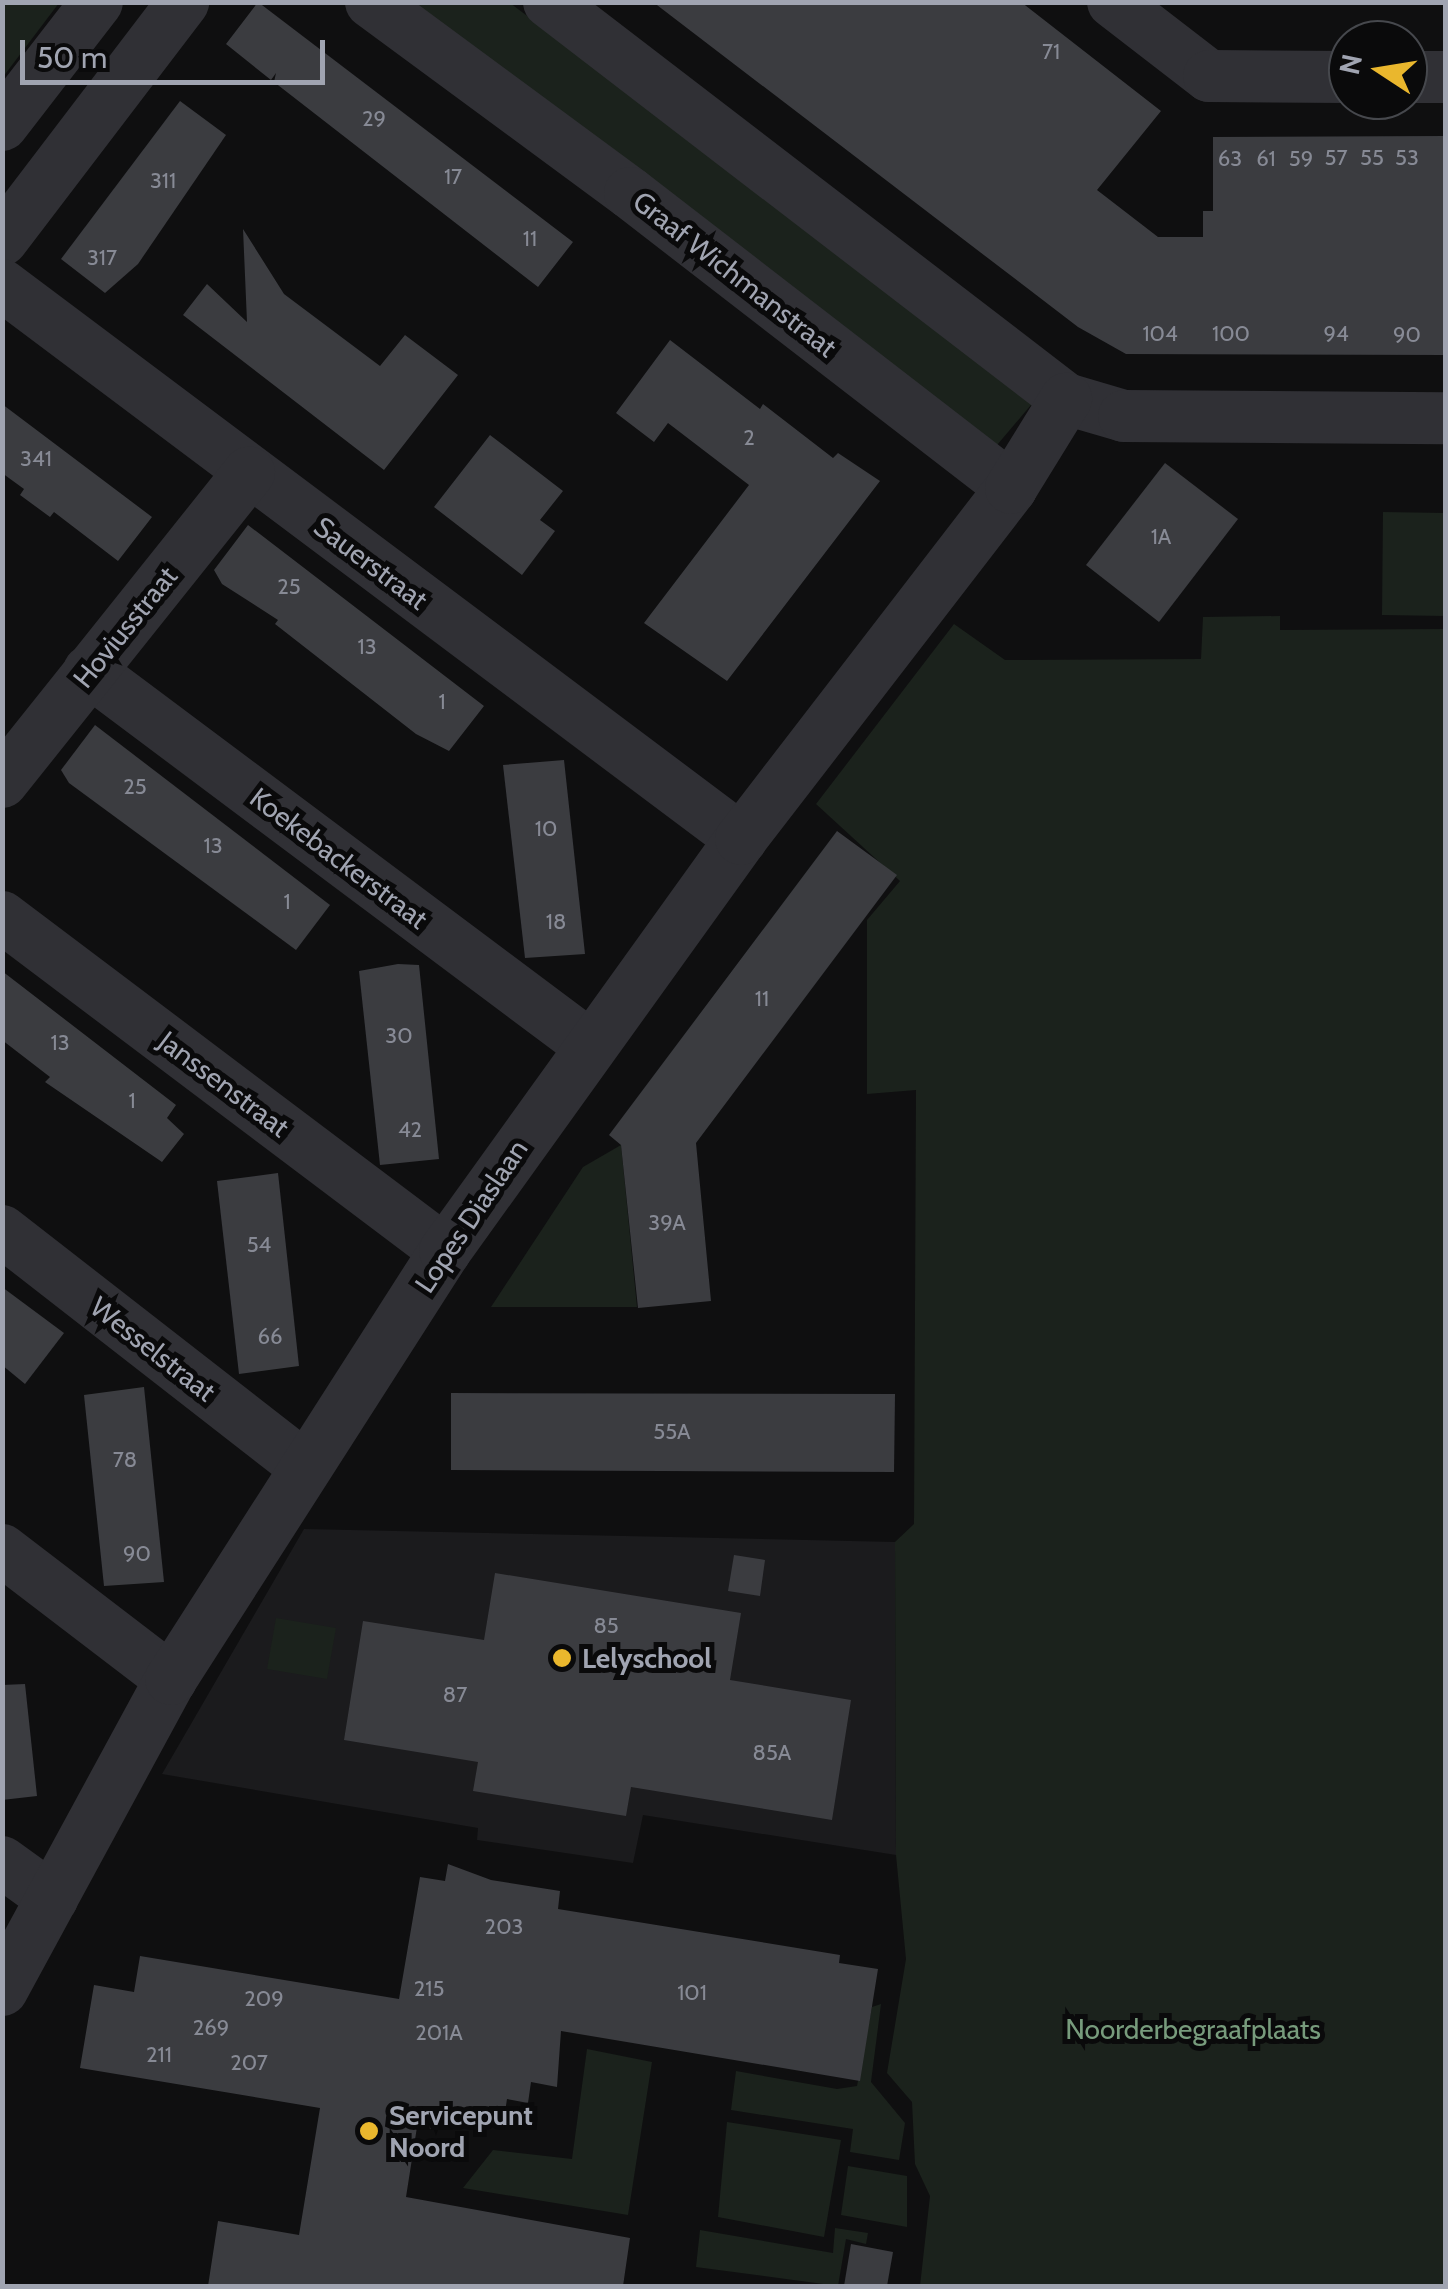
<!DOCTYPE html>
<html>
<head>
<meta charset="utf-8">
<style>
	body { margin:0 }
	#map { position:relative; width:1448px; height:2289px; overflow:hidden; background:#0f0f10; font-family:Cabin,sans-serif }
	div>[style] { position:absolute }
	.built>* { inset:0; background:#1b1b1d }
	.green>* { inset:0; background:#1b221c }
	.building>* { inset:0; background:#3b3c40 }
	.minor>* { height:52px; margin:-26px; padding:0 26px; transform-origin:26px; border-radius:26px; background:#303035 }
	.dots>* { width:28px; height:28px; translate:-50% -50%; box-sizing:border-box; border:5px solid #0a0a0b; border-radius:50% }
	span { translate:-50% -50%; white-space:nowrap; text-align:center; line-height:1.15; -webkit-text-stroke:10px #0a0a0b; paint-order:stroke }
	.number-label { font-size:22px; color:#878a95 }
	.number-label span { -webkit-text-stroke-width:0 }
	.street-label { font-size:28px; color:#a0a4b1 }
	.poi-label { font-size:28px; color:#a0a4b1; font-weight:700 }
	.left { translate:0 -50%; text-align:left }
	.park-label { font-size:28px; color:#779b7c }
	.frame { position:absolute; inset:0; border:5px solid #a0a4b1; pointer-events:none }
	.north { position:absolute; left:1328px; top:20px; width:100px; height:100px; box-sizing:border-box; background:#0a0a0b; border:2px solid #46484d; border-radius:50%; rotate:282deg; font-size:28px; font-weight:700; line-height:40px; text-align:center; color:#a0a4b1 }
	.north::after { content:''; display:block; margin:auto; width:35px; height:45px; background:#eab72d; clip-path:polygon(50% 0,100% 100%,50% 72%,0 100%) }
	.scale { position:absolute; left:20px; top:40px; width:305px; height:45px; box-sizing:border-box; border:5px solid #a0a4b1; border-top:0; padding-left:12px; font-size:30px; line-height:35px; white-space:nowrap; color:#a0a4b1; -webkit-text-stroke:8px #0a0a0b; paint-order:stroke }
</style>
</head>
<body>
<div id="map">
	<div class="built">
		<div style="clip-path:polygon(304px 1529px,895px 1542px,896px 1855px,643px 1815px,633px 1863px,477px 1840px,478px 1828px,162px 1774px)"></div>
	</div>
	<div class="green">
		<div style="clip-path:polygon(3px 2px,59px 3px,3px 77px,2px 3px)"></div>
		<div style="clip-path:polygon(400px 3px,510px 3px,1036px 399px,992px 451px)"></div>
		<div style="clip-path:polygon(1383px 512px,1445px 513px,1445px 616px,1382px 615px)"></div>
		<div style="clip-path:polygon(1280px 616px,1280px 630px,1445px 629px,1445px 2286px,920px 2286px,930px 2196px,915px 2164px,912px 2102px,887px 2073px,906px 1959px,896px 1855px,895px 1542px,914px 1524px,916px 1090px,867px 1094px,867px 920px,900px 881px,816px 804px,954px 624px,1005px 660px,1201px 659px,1203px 617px)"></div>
		<div style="clip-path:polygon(621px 1145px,637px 1307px,491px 1307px,583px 1167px)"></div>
		<div style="clip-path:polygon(276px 1618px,336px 1628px,327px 1679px,267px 1669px)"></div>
		<div style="clip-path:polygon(881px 2004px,871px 2082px,905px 2123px,899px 2160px,850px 2152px,853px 2129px,731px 2110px,736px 2071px,837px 2089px,857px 2086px,872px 2007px)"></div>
		<div style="clip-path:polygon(587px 2049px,652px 2062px,628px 2215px,463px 2188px,493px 2150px,572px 2159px)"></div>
		<div style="clip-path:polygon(727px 2122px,841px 2140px,824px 2237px,718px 2217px)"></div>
		<div style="clip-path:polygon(848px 2166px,907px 2176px,907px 2227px,841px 2215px)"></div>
		<div style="clip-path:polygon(835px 2228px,868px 2233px,866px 2244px,846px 2239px,838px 2286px,696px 2267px,700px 2230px,833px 2253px)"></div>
	</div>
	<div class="building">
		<div style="clip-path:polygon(258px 2px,573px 242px,538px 287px,274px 82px,276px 73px,271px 80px,226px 44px)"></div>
		<div style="clip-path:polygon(653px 2px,1021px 2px,1161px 111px,1097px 190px,1158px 237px,1203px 237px,1203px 211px,1213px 211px,1213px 137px,1446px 136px,1446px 355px,1126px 354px,1078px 327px)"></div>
		<div style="clip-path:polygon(180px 101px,226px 135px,138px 264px,105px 293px,61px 259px)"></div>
		<div style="clip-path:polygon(243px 229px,284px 294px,380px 366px,405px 335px,458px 375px,384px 470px,183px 315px,207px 284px,247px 322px)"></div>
		<div style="clip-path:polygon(670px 340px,760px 409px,763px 404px,833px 458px,838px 453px,880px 481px,727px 681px,644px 623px,749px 485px,668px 423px,654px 442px,616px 413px)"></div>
		<div style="clip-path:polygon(2px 404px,152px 517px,118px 561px,54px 512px,50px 517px,20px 495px,24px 489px,2px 473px)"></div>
		<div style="clip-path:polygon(490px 435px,563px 491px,540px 520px,555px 531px,522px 575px,434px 507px)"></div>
		<div style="clip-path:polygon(1165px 463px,1238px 519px,1159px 622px,1086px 565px)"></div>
		<div style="clip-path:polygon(248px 525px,484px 706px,449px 751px,416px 734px,275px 624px,278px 620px,222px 584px,214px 570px)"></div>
		<div style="clip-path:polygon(95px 725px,330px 905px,296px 950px,69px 783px,61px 770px)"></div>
		<div style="clip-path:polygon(564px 760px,585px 954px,525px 958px,503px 765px)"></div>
		<div style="clip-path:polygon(837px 831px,897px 875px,696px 1143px,711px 1301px,638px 1308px,621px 1145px,609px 1135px)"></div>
		<div style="clip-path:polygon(398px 964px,419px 965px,439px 1159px,380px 1165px,359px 971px)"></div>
		<div style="clip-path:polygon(2px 971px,176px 1105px,167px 1118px,184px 1134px,162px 1162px,45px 1082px,50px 1077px,2px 1040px)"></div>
		<div style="clip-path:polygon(278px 1173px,299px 1366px,239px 1374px,217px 1181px)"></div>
		<div style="clip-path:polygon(2px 1287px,64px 1333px,25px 1384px,2px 1365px)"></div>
		<div style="clip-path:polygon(144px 1387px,164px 1582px,104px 1586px,84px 1395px)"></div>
		<div style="clip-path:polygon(451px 1393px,895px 1394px,894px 1472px,451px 1470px)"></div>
		<div style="clip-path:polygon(734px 1555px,765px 1560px,760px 1596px,728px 1591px)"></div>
		<div style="clip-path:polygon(495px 1573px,741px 1613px,730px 1680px,851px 1700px,832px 1820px,631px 1787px,626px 1816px,473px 1791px,478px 1762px,344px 1740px,363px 1621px,484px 1640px)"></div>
		<div style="clip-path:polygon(25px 1684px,37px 1796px,2px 1800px,2px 1685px)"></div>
		<div style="clip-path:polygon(448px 1864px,491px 1880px,560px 1891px,558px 1909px,840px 1955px,839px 1963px,878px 1969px,860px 2081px,561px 2031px,557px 2087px,531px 2082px,528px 2103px,507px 2099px,503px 2125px,442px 2112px,439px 2130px,417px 2127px,406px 2197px,630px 2238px,623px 2286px,208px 2286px,218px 2221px,299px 2235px,320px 2108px,80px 2068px,94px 1985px,134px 1992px,140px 1956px,399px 1999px,420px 1877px,445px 1881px)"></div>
		<div style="clip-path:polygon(851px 2244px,893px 2252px,887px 2286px,844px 2286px)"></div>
	</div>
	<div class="minor">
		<div style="left:371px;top:2px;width:322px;rotate:36.4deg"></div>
		<div style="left:630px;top:193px;width:482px;rotate:37.7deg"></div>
		<div style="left:549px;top:2px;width:652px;rotate:37.52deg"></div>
		<div style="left:1066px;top:399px;width:60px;rotate:16.3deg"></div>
		<div style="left:1124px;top:416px;width:322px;rotate:0.4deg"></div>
		<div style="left:1113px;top:2px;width:121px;rotate:37.6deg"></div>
		<div style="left:1209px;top:76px;width:139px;rotate:0.4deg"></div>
		<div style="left:1408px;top:77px;width:38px"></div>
		<div style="left:2px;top:125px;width:155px;rotate:-52.3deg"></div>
		<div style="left:2px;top:240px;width:299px;rotate:-52.7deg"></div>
		<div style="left:2px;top:285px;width:924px;rotate:36.86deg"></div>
		<div style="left:89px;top:671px;width:624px;rotate:36.8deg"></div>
		<div style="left:2px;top:782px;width:396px;rotate:-51.4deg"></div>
		<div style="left:2px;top:917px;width:555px;rotate:37.01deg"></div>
		<div style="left:2px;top:1231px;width:383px;rotate:37.9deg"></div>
		<div style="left:2px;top:1550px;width:213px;rotate:37.4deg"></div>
		<div style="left:2px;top:1862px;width:62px;rotate:35.8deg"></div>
		<div style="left:2px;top:1990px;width:354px;rotate:-61.5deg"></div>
		<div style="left:171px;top:1679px;width:508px;rotate:-57.37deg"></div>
		<div style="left:445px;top:1251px;width:507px;rotate:-54.3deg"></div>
		<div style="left:741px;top:839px;width:443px;rotate:-52.4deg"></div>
		<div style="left:1011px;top:488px;width:105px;rotate:-58.3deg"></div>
	</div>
	<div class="dots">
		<div style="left:562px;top:1658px;background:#eab72d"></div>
		<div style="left:369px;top:2131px;background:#eab72d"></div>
	</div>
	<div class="number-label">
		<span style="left:1051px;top:52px">71</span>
		<span style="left:374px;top:119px">29</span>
		<span style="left:1336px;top:158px">57</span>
		<span style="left:1372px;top:158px">55</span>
		<span style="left:1407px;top:158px">53</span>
		<span style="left:1230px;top:159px">63</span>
		<span style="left:1266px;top:159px">61</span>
		<span style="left:1301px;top:159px">59</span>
		<span style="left:453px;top:177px">17</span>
		<span style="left:163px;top:181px">311</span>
		<span style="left:530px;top:239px">11</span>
		<span style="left:102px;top:258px">317</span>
		<span style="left:1160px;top:334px">104</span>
		<span style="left:1231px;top:334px">100</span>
		<span style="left:1336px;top:334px">94</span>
		<span style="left:1407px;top:335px">90</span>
		<span style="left:749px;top:438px">2</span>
		<span style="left:36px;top:459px">341</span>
		<span style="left:1161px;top:537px">1A</span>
		<span style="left:289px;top:587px">25</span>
		<span style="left:367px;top:647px">13</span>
		<span style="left:442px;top:702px">1</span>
		<span style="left:135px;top:787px">25</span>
		<span style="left:546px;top:829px">10</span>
		<span style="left:213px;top:846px">13</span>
		<span style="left:287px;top:902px">1</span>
		<span style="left:556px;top:922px">18</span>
		<span style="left:762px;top:999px">11</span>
		<span style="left:399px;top:1036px">30</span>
		<span style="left:60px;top:1043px">13</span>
		<span style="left:132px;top:1101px">1</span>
		<span style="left:410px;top:1130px">42</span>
		<span style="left:667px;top:1223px">39A</span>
		<span style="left:259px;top:1245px">54</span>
		<span style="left:270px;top:1337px">66</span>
		<span style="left:672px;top:1432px">55A</span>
		<span style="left:125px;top:1460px">78</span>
		<span style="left:137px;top:1554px">90</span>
		<span style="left:606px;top:1626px">85</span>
		<span style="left:455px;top:1695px">87</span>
		<span style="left:772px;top:1753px">85A</span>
		<span style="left:504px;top:1927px">203</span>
		<span style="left:429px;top:1989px">215</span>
		<span style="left:692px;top:1993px">101</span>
		<span style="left:264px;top:1999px">209</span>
		<span style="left:211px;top:2028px">269</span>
		<span style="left:439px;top:2033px">201A</span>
		<span style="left:159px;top:2055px">211</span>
		<span style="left:249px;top:2063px">207</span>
	</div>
	<div class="street-label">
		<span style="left:735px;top:274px;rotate:38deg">Graaf Wichmanstraat</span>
		<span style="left:371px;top:563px;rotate:37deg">Sauerstraat</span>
		<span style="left:125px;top:627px;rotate:-51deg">Hoviusstraat</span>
		<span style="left:339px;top:858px;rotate:37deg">Koekebackerstraat</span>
		<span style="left:224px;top:1084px;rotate:37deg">Janssenstraat</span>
		<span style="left:471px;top:1216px;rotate:-56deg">Lopes Diaslaan</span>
		<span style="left:153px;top:1349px;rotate:38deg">Wesselstraat</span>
	</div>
	<div class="poi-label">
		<span class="left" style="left:582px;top:1658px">Lelyschool</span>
		<span class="left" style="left:389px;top:2131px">Servicepunt<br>Noord</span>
	</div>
	<div class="park-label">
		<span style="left:1193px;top:2029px">Noorderbegraafplaats</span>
	</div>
	<div class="frame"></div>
	<div class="north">N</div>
	<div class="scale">50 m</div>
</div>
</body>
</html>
